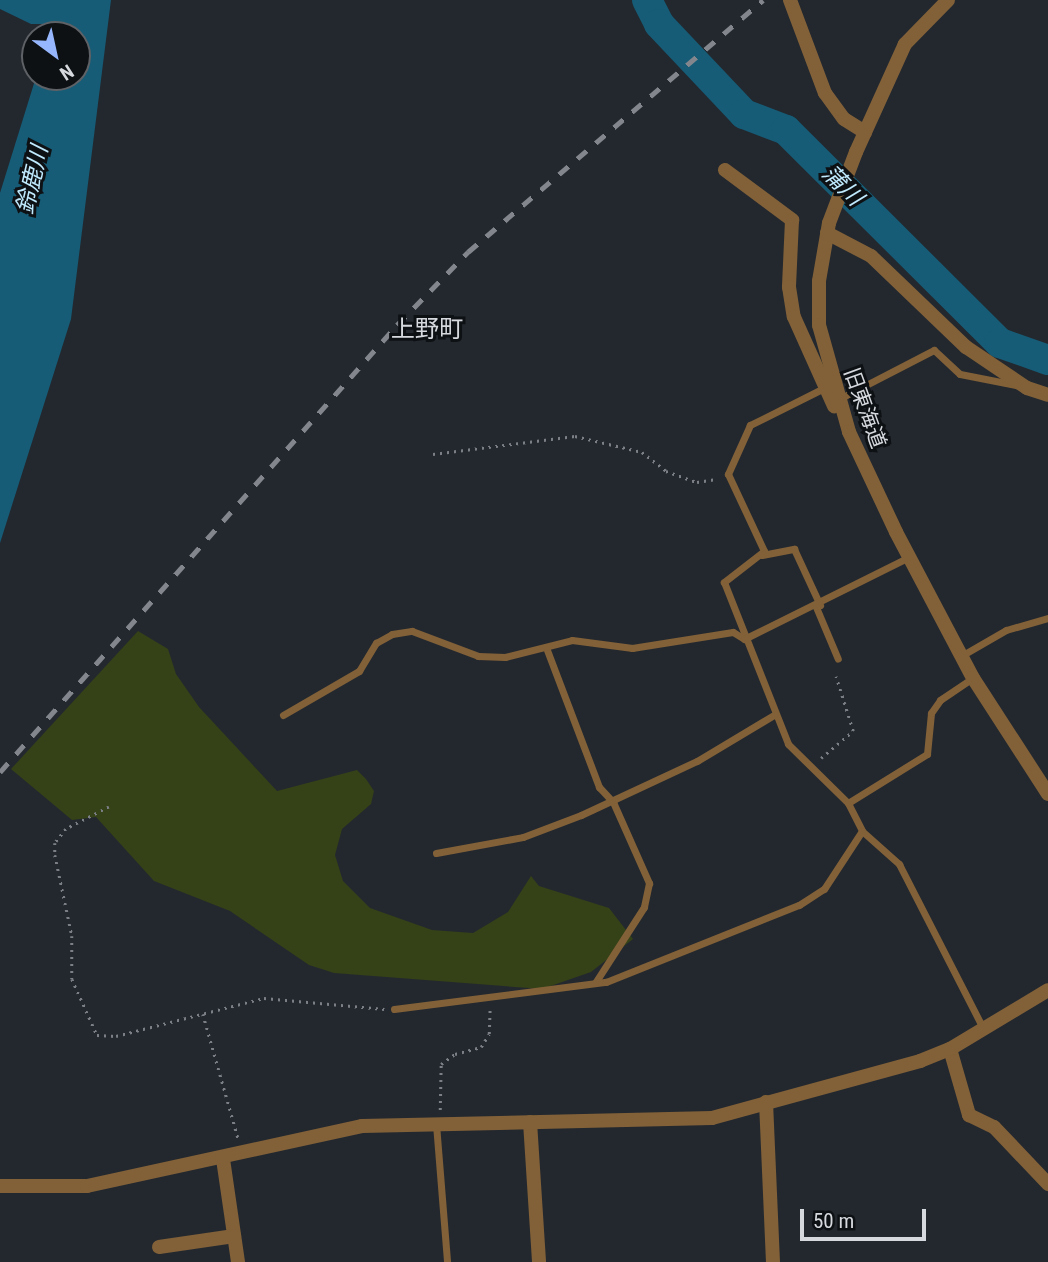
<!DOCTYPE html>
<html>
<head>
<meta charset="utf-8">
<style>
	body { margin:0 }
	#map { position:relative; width:1048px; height:1262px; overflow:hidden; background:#23282f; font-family:"Roboto Condensed","Noto Sans JP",sans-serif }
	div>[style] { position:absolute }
	.green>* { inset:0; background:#354117 }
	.water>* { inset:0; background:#165c76 }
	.river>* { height:30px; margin:-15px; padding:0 15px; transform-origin:15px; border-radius:15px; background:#165c76 }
	.path>* { height:2.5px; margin-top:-1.25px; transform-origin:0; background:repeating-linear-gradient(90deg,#7c8086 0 2px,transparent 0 7px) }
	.lane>* { height:7px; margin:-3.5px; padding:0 3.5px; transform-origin:3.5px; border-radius:3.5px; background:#826138 }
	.street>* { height:14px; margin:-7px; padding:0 7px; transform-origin:7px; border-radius:7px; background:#826138 }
	.rail>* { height:5px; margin-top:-2.5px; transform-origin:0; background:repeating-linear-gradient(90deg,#83878d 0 12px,transparent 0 24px) }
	span { translate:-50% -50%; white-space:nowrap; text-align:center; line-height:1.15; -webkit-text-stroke:6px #0e1114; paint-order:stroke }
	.street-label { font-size:21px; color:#d6d9de }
	.water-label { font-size:23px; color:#c0eafe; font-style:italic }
	.quarter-label { font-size:24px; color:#d6d9de }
	.north { position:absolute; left:21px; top:21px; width:70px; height:70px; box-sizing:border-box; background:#0e1114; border:2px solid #5e6165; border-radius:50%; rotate:147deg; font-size:19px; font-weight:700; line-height:28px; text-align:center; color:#d6d9de }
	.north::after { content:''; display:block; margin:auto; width:24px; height:32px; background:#96b6fd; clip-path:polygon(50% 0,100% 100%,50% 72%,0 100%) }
	.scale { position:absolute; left:800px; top:1209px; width:126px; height:32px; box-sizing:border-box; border:4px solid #d6d9de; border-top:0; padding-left:9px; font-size:21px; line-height:24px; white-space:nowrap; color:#d6d9de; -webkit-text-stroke:5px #0e1114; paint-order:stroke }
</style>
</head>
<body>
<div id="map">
	<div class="green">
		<div style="clip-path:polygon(138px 631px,168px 649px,176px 674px,199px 707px,277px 791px,357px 770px,366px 779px,374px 791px,371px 804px,342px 829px,335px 855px,343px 881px,370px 908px,432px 930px,473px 933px,508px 912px,531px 876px,539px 886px,609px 908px,633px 939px,591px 972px,542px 989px,334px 973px,309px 965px,230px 911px,154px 881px,96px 817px,72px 820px,11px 769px)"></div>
	</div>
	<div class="water">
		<div style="clip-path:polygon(0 0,111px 0,71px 319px,0 543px,0 193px,36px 77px,77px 77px,77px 35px,49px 35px,44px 24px,31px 24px,0 9px)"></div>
	</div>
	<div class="river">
		<div style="left:647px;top:0;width:27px;rotate:63deg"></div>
		<div style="left:659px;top:24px;width:124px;rotate:46.6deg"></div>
		<div style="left:744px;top:114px;width:45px;rotate:20.9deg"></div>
		<div style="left:786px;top:130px;width:302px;rotate:44.9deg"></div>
		<div style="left:1000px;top:343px;width:51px;rotate:19.5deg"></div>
	</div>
	<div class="path">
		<div style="left:433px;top:454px;width:143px;rotate:-7.2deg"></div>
		<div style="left:575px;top:436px;width:69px;rotate:13.4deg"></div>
		<div style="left:642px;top:452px;width:31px;rotate:38deg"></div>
		<div style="left:666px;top:471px;width:33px;rotate:20deg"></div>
		<div style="left:697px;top:482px;width:18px;rotate:-9deg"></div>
		<div style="left:821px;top:758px;width:42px;rotate:-40.2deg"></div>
		<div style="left:853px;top:731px;width:57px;rotate:-107.5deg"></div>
		<div style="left:109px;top:807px;width:48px;rotate:152.9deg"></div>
		<div style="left:66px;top:829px;width:18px;rotate:128deg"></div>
		<div style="left:55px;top:843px;width:12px;rotate:90deg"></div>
		<div style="left:55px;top:855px;width:83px;rotate:78.1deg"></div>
		<div style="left:72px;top:936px;width:43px;rotate:90deg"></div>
		<div style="left:72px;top:979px;width:61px;rotate:65.9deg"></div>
		<div style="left:97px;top:1035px;width:19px;rotate:3deg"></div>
		<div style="left:116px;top:1036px;width:153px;rotate:-14.4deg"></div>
		<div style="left:264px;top:998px;width:121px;rotate:5.2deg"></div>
		<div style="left:203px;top:1014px;width:129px;rotate:74.2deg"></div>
		<div style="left:440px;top:1110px;width:46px;rotate:-88.8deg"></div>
		<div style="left:441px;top:1064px;width:17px;rotate:-36deg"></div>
		<div style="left:455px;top:1054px;width:27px;rotate:-15deg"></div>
		<div style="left:481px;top:1047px;width:15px;rotate:-58deg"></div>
		<div style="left:489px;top:1034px;width:24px;rotate:-88deg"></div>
	</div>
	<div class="lane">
		<div style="left:824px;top:388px;width:83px;rotate:153.4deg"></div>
		<div style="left:750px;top:425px;width:54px;rotate:114.2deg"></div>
		<div style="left:728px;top:474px;width:85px;rotate:64.9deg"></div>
		<div style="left:764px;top:551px;width:51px;rotate:142.2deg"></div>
		<div style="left:724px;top:582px;width:174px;rotate:68.4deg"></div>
		<div style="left:788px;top:744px;width:84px;rotate:44.5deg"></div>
		<div style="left:848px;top:803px;width:31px;rotate:63deg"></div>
		<div style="left:862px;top:831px;width:50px;rotate:41.7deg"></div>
		<div style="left:899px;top:864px;width:184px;rotate:62.9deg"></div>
		<div style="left:839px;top:399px;width:107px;rotate:-27.3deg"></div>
		<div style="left:934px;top:350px;width:35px;rotate:43deg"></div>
		<div style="left:960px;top:374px;width:57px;rotate:11.1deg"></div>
		<div style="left:762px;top:555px;width:33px;rotate:-11deg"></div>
		<div style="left:794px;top:549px;width:62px;rotate:65.1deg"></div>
		<div style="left:816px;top:607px;width:56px;rotate:67.1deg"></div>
		<div style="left:547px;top:650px;width:147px;rotate:69.2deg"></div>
		<div style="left:599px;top:787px;width:21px;rotate:47deg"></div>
		<div style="left:613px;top:802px;width:89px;rotate:66deg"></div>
		<div style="left:649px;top:883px;width:25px;rotate:102deg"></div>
		<div style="left:644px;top:907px;width:90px;rotate:122.8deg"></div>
		<div style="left:961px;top:656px;width:52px;rotate:-30deg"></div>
		<div style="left:1006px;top:630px;width:44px;rotate:-15.9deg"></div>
		<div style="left:283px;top:715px;width:88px;rotate:-30.1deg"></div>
		<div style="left:359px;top:671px;width:33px;rotate:-59deg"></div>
		<div style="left:376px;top:643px;width:18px;rotate:-29deg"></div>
		<div style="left:392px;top:634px;width:20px;rotate:-9deg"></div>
		<div style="left:412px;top:631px;width:71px;rotate:20.7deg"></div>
		<div style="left:478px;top:656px;width:27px;rotate:2deg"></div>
		<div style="left:505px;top:657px;width:69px;rotate:-14.2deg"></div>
		<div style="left:572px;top:640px;width:61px;rotate:7.6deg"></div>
		<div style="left:632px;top:648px;width:102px;rotate:-9deg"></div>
		<div style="left:733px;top:632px;width:13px;rotate:32deg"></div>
		<div style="left:744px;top:639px;width:184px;rotate:-26.4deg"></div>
		<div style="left:848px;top:803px;width:93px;rotate:-31.8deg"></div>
		<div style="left:927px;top:754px;width:41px;rotate:-84.4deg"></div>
		<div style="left:931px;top:713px;width:16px;rotate:-55deg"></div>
		<div style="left:940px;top:700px;width:40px;rotate:-34deg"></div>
		<div style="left:436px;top:853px;width:88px;rotate:-10.4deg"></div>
		<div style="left:523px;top:837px;width:62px;rotate:-20.8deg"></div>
		<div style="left:581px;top:815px;width:128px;rotate:-25deg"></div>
		<div style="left:697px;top:761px;width:90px;rotate:-30.9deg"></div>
		<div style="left:394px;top:1009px;width:214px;rotate:-7.3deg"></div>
		<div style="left:606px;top:982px;width:208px;rotate:-21.8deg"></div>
		<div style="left:799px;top:905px;width:30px;rotate:-33deg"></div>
		<div style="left:824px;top:889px;width:69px;rotate:-56.8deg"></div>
		<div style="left:436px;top:1124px;width:138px;rotate:85.4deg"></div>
	</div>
	<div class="street">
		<div style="left:790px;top:0;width:99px;rotate:69.4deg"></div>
		<div style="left:825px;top:93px;width:32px;rotate:54deg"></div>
		<div style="left:844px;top:119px;width:25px;rotate:32deg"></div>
		<div style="left:948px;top:0;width:62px;rotate:134.3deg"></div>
		<div style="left:905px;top:44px;width:119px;rotate:114.4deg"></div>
		<div style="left:856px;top:152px;width:76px;rotate:110.8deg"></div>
		<div style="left:829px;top:223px;width:59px;rotate:99.8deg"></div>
		<div style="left:819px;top:281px;width:44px;rotate:90deg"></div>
		<div style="left:819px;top:325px;width:111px;rotate:74.3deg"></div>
		<div style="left:849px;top:432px;width:110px;rotate:64.8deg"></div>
		<div style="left:896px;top:532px;width:165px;rotate:62.2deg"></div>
		<div style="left:973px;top:678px;width:138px;rotate:57.1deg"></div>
		<div style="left:725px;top:170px;width:84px;rotate:36.7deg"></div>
		<div style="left:792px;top:220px;width:67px;rotate:92.6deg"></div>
		<div style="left:789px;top:287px;width:30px;rotate:81deg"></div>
		<div style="left:794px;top:317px;width:98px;rotate:65.8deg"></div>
		<div style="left:827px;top:233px;width:50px;rotate:27.6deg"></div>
		<div style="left:871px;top:256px;width:132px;rotate:43.8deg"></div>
		<div style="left:966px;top:347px;width:73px;rotate:33.9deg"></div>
		<div style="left:1027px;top:388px;width:22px;rotate:18deg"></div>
		<div style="left:950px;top:1049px;width:69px;rotate:73.9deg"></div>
		<div style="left:969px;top:1115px;width:28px;rotate:26deg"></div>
		<div style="left:994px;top:1127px;width:79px;rotate:46.5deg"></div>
		<div style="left:766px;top:1102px;width:160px;rotate:87.5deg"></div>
		<div style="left:530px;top:1122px;width:140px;rotate:86.3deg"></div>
		<div style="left:223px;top:1159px;width:104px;rotate:81.7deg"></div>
		<div style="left:0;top:1186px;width:87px"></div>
		<div style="left:87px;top:1186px;width:281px;rotate:-12.3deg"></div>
		<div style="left:362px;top:1126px;width:350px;rotate:-1.3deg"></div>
		<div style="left:712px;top:1118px;width:216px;rotate:-15.3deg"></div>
		<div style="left:920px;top:1061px;width:32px;rotate:-22deg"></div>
		<div style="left:950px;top:1049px;width:114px;rotate:-31deg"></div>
		<div style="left:159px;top:1247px;width:76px;rotate:-8.3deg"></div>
	</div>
	<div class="rail">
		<div style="left:0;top:772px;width:598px;rotate:-48.39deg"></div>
		<div style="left:397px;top:325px;width:102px;rotate:-45.8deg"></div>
		<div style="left:468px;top:252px;width:388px;rotate:-40.5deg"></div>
	</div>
	<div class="street-label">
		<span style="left:865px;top:408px;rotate:70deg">旧東海道</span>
	</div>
	<div class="water-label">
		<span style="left:33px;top:180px;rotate:-77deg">鈴鹿川</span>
		<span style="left:842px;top:186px;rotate:45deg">蒲川</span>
	</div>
	<div class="quarter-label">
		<span style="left:427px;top:330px">上野町</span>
	</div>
	<div class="north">N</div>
	<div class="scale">50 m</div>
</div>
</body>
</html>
